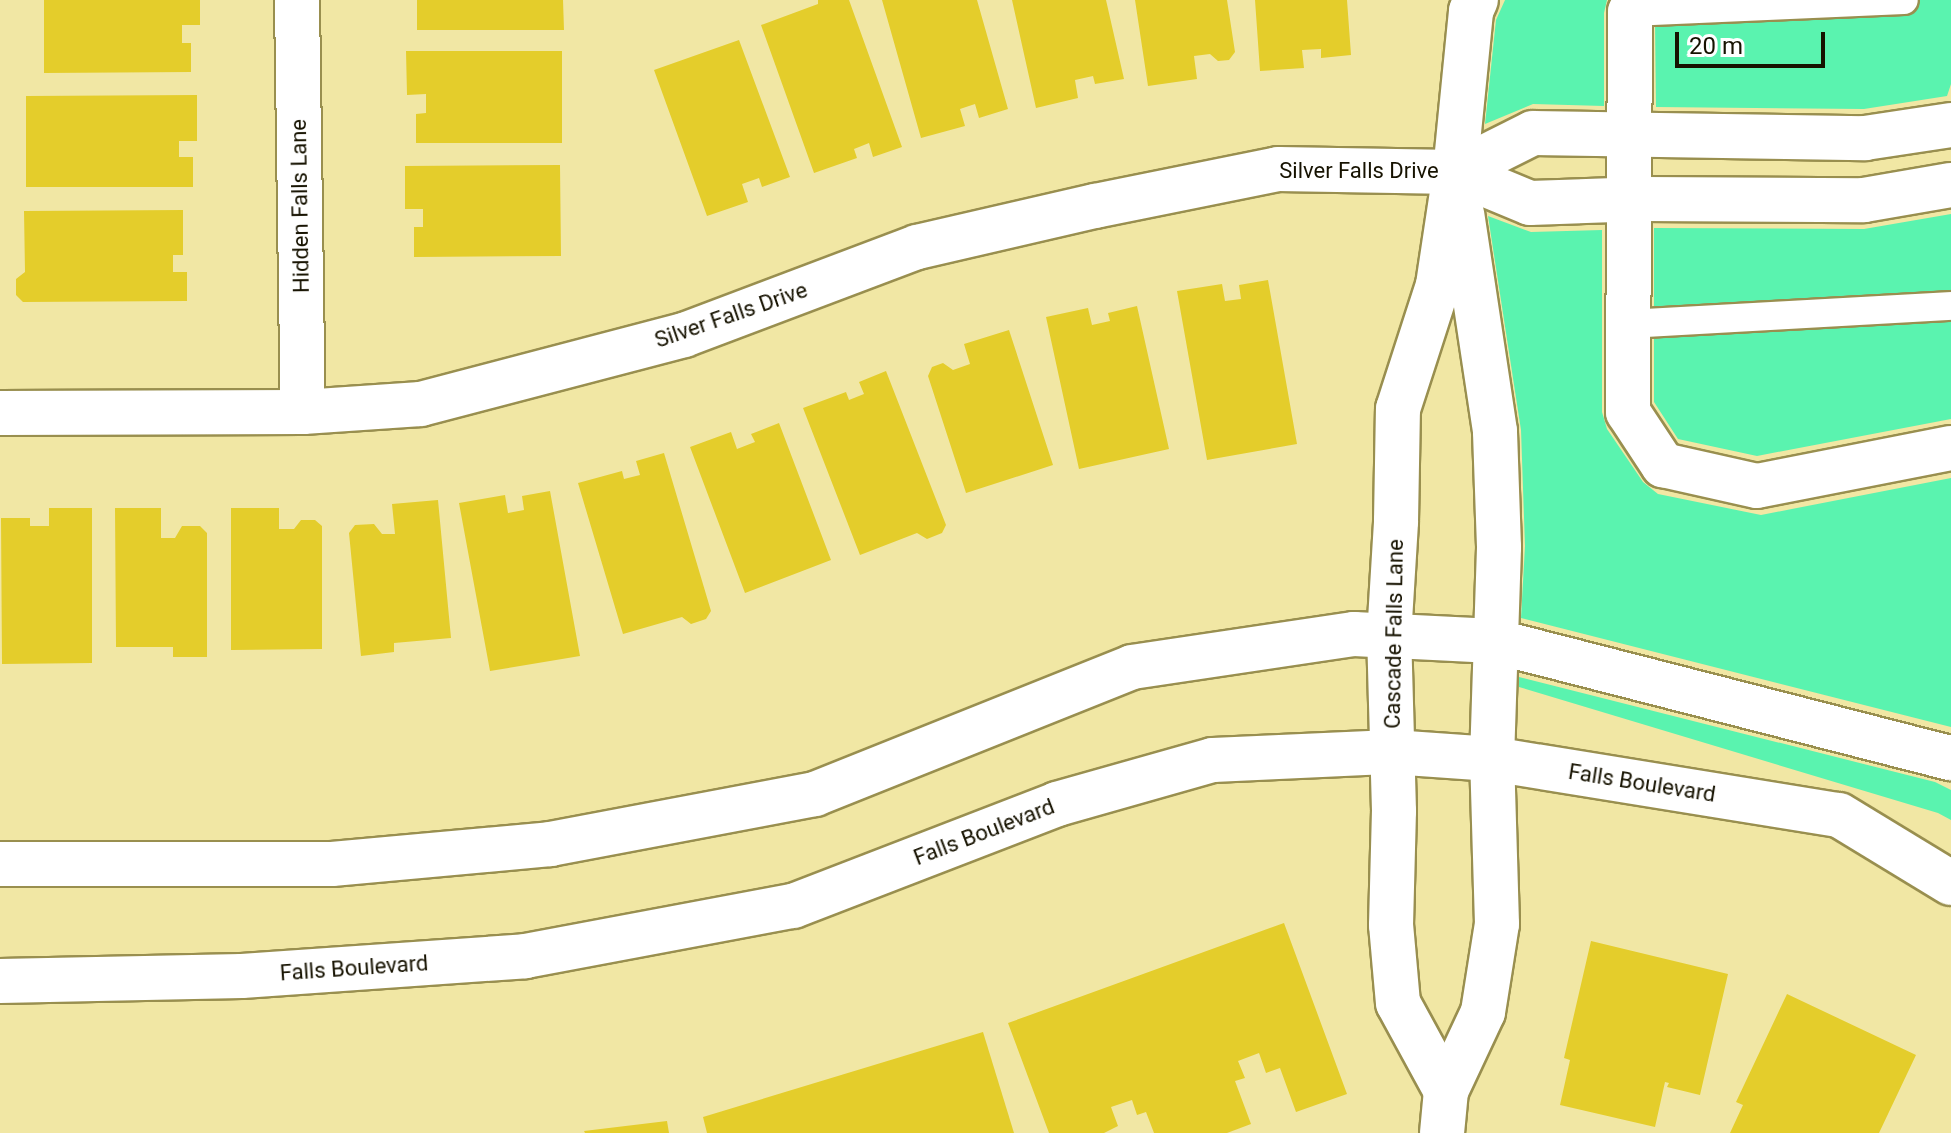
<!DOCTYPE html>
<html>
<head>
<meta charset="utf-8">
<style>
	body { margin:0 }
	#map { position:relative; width:1951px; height:1133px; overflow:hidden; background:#f1e7a4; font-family:Roboto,sans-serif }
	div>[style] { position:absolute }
	.green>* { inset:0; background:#5af3af }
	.building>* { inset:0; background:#e4cd2b }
	.roads { filter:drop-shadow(2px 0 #998f4f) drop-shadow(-2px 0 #998f4f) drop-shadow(0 2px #998f4f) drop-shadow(0 -2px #998f4f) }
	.service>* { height:28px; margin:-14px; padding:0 14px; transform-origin:14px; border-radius:14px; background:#fff }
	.minor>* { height:44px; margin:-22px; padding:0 22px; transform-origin:22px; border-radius:22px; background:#fff }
	.tertiary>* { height:44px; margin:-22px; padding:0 22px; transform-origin:22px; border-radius:22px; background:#fff }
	span { translate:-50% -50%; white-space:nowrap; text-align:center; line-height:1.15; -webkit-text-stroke:7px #fff; paint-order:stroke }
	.street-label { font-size:22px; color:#161200 }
	.scale { position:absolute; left:1675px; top:32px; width:150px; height:36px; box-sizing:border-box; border:4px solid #161200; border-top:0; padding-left:10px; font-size:24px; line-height:28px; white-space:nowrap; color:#161200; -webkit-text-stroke:6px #fff; paint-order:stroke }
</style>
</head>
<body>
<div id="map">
	<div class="green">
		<div style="clip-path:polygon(1505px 0,1607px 0,1604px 13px,1604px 106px,1533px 104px,1485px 124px,1496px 20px)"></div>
		<div style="clip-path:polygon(1666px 0,1951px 0,1951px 84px,1947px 96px,1864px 109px,1656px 107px,1655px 21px)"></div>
		<div style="clip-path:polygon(1951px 214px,1951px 419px,1757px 456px,1678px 439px,1654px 402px,1654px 228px,1864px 229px)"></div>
		<div style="clip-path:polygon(1488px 216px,1531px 232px,1602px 230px,1602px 412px,1607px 429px,1643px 482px,1658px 494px,1761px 515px,1951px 478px,1951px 727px,1521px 618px,1525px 546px,1521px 430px)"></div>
		<div style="clip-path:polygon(1519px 677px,1935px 782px,1951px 790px,1951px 820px,1938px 813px,1519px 687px)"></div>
	</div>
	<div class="building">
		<div style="clip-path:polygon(44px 0,200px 0,200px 25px,182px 25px,182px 43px,191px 43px,191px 72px,44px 73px)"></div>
		<div style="clip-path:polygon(417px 0,563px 0,564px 30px,417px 30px)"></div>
		<div style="clip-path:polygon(849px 0,902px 147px,873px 157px,869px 143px,854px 149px,857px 158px,814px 173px,761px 25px,818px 4px,818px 0)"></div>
		<div style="clip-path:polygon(882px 0,977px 0,1008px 109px,979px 118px,975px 104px,960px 109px,965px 126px,921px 138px)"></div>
		<div style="clip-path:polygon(1012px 0,1106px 0,1124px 79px,1095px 84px,1093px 76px,1075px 80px,1078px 98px,1036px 108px)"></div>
		<div style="clip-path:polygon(1135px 0,1227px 0,1235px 52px,1229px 60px,1218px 61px,1210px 54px,1194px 56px,1197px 79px,1148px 86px)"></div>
		<div style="clip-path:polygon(1255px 0,1347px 0,1351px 55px,1321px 58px,1321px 49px,1302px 50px,1304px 68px,1260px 71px)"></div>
		<div style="clip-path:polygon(739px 40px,790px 177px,762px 187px,759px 178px,742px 184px,748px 202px,707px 216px,654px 70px)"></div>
		<div style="clip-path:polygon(406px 51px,562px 51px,562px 143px,416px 143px,416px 114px,426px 113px,426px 94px,407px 95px)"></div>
		<div style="clip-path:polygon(197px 95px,197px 141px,179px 141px,179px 157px,193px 157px,193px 187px,26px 187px,26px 96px)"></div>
		<div style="clip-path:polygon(560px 165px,561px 256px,414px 257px,414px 227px,423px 227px,423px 209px,405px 209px,405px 166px)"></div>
		<div style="clip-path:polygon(183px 210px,183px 255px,173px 255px,173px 272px,187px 272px,187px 301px,23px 302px,16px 295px,16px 279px,25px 272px,24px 211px)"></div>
		<div style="clip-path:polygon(1268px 280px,1297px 444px,1207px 460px,1177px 291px,1222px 284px,1225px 301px,1241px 299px,1239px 285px)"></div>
		<div style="clip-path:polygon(1137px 306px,1169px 449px,1079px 469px,1046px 317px,1088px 308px,1092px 325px,1110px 321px,1108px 313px)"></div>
		<div style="clip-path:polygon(1009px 330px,1053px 465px,966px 493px,928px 376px,932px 367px,943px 363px,953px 370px,970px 364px,964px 344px)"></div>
		<div style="clip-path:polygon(886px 371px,946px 525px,942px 533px,927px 539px,917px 533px,860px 555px,803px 408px,846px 392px,849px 400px,864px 394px,859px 382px)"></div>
		<div style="clip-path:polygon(779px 423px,831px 560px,745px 593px,690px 447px,731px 432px,737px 449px,755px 442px,751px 434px)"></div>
		<div style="clip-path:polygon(664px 453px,711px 611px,706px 619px,691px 624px,682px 617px,623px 634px,578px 483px,622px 471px,624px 479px,640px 475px,636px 461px)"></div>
		<div style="clip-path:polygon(550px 491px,580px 656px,490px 671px,459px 503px,505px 495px,508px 513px,524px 510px,522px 496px)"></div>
		<div style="clip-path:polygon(438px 500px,451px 638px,394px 643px,394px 652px,361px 656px,349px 533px,355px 525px,374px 524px,382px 534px,395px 534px,392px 504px)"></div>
		<div style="clip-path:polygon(49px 508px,92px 508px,92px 663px,2px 664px,1px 518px,30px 518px,30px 526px,49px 526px)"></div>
		<div style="clip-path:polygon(115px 508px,161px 508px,161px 538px,175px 538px,182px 526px,200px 526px,207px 533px,207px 657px,173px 657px,173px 647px,116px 647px)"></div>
		<div style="clip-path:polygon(231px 508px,279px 508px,279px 529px,294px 529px,301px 520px,315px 520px,322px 526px,322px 649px,231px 650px)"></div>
		<div style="clip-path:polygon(1284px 923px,1347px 1094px,1296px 1112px,1280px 1068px,1266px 1073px,1259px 1053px,1238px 1061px,1245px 1078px,1235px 1081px,1251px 1124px,1227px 1133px,1154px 1133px,1146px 1112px,1137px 1115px,1132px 1100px,1111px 1107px,1118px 1126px,1104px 1133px,1049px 1133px,1008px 1023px)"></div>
		<div style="clip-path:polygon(1591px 941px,1728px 974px,1700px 1095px,1667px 1087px,1669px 1083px,1665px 1082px,1655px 1127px,1560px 1105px,1570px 1060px,1564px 1058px)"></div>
		<div style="clip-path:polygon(1787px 994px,1916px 1055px,1879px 1133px,1730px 1133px,1743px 1105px,1736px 1102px)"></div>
		<div style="clip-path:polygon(983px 1032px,1014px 1133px,707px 1133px,703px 1117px)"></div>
		<div style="clip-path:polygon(667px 1121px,669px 1133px,585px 1133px,584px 1131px)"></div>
	</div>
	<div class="roads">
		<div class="service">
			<div style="left:1630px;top:12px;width:274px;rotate:-2.5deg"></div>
			<div style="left:1628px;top:324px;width:324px;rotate:-3.2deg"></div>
		</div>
		<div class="minor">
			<div style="left:297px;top:0;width:412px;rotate:89.2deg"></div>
			<div style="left:1636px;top:0;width:13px;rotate:117deg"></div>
			<div style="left:1630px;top:12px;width:400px;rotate:90.3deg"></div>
			<div style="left:1628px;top:412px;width:64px;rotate:56.6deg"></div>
			<div style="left:1663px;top:465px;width:96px;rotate:12.6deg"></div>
			<div style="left:1757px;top:486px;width:198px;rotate:-11.1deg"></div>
			<div style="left:1455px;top:172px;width:87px;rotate:-26.6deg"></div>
			<div style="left:1533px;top:133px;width:332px;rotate:0.9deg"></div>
			<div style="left:1865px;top:138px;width:87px;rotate:-8.6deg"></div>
			<div style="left:0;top:413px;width:303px;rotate:-0.2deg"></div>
			<div style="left:303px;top:412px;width:118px;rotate:-3.9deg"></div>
			<div style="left:421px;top:404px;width:272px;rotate:-14.7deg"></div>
			<div style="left:684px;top:335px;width:249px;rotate:-20.7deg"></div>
			<div style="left:917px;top:247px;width:183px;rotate:-13deg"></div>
			<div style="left:1095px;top:206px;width:187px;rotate:-11.4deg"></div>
			<div style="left:1278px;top:169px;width:177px;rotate:1deg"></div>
			<div style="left:1455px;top:172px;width:81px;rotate:22.5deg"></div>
			<div style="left:1530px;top:203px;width:114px;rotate:-2deg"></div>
			<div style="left:1644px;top:199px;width:220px;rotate:0.3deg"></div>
			<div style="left:1864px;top:200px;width:88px;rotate:-9.8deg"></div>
			<div style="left:1446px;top:1091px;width:100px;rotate:-118.6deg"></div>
			<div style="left:1398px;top:1003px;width:78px;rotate:-95.1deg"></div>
			<div style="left:1391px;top:925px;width:114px;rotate:-88.5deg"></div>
			<div style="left:1394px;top:811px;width:174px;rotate:-91.6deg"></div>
			<div style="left:1389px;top:637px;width:116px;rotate:-86.5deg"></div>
			<div style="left:1396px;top:521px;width:112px;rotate:-89deg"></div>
			<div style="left:1398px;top:409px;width:130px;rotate:-72.1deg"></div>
			<div style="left:1438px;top:285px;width:114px;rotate:-81.4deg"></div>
			<div style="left:1455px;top:172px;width:162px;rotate:-84.3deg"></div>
			<div style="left:1471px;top:11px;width:12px;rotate:-66deg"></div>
			<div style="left:1442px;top:1133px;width:42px;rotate:-84.6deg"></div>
			<div style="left:1446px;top:1091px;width:87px;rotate:-64.9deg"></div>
			<div style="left:1483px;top:1012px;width:89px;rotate:-81deg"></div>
			<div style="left:1497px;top:924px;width:165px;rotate:-91.7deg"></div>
			<div style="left:1492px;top:759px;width:212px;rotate:-88.1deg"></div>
			<div style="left:1499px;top:547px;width:116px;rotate:-92deg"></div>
			<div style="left:1495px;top:431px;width:219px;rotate:-98.6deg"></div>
		</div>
		<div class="tertiary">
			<div style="left:0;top:864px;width:332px"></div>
			<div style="left:332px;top:864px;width:219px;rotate:-5.2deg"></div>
			<div style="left:550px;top:844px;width:270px;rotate:-10.7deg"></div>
			<div style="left:815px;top:794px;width:341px;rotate:-21.8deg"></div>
			<div style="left:1132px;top:667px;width:224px;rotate:-8.5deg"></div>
			<div style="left:1354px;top:634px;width:140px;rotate:2.9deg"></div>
			<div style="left:1494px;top:641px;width:472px;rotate:14.4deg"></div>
			<div style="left:0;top:981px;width:242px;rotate:-1.2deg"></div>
			<div style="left:242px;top:976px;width:284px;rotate:-4deg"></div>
			<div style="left:525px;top:956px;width:273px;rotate:-10.6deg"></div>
			<div style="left:793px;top:906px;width:283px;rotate:-21.1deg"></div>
			<div style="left:1057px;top:804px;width:162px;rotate:-15.8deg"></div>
			<div style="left:1213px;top:760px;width:179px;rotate:-2.6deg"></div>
			<div style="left:1392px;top:752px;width:100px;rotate:4deg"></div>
			<div style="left:1492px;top:759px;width:351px;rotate:9.2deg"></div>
			<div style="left:1839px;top:815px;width:131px;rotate:31.3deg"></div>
		</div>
	</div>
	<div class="street-label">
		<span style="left:1359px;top:171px">Silver Falls Drive</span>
		<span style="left:300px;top:206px;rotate:-91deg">Hidden Falls Lane</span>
		<span style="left:731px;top:315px;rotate:-19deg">Silver Falls Drive</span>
		<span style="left:1394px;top:634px;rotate:-89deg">Cascade Falls Lane</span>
		<span style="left:1642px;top:783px;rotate:9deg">Falls Boulevard</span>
		<span style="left:984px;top:832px;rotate:-21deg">Falls Boulevard</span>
		<span style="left:354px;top:968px;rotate:-4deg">Falls Boulevard</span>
	</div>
	<div class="scale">20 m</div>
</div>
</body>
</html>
